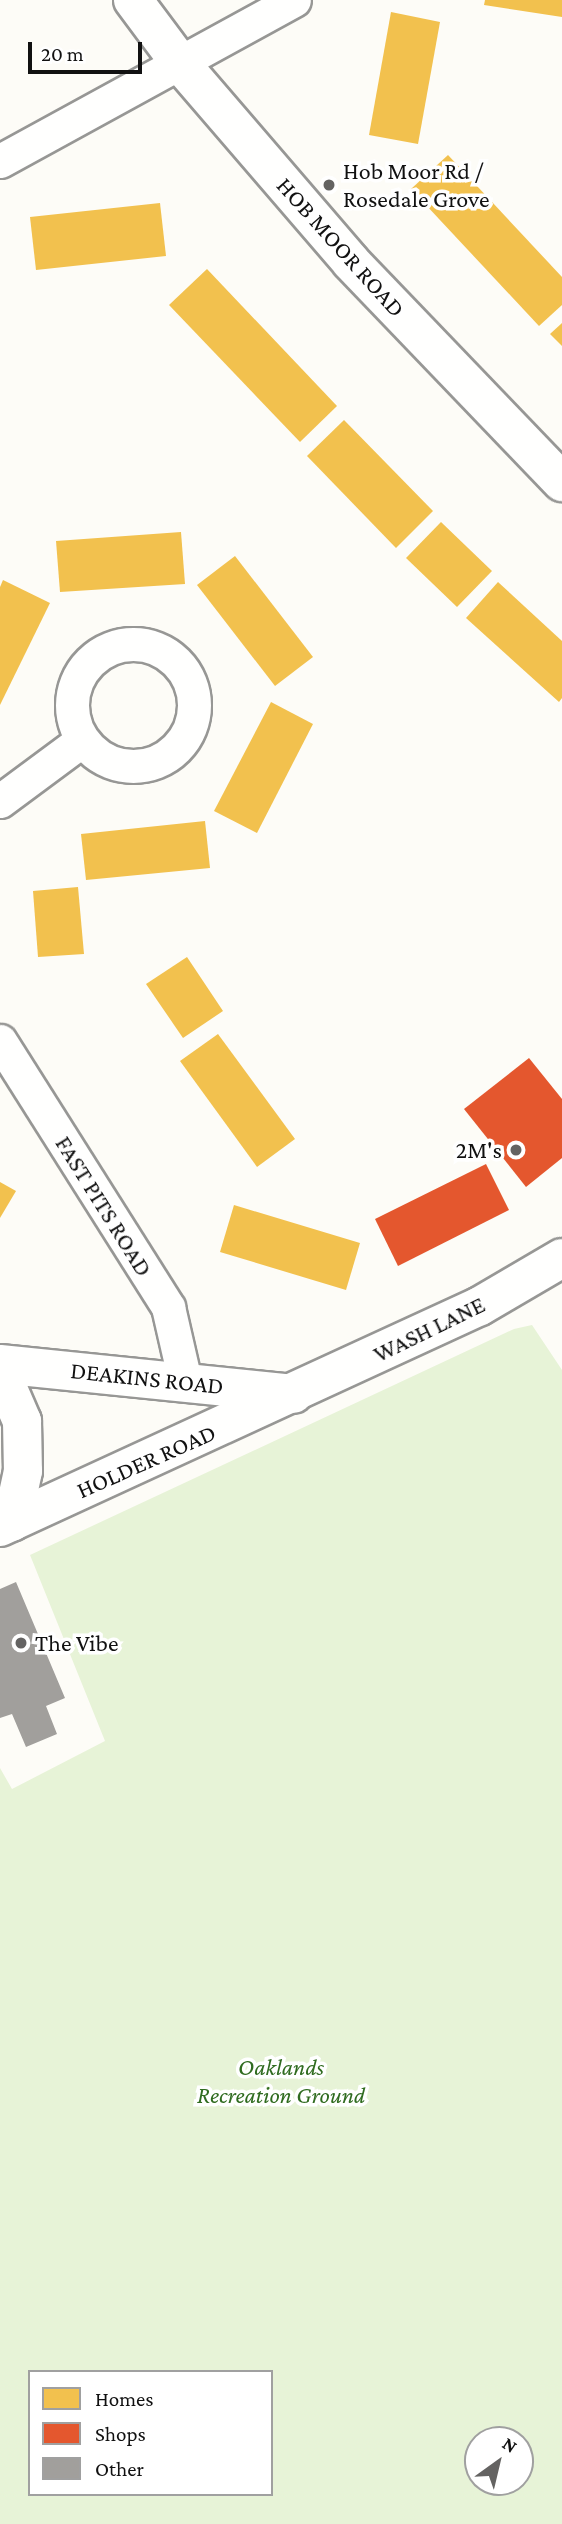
<!DOCTYPE html>
<html>
<head>
<meta charset="utf-8">
<style>
	body { margin:0 }
	#map { position:relative; width:562px; height:2524px; overflow:hidden; background:#fdfcf7; font-family:"Crimson Pro",serif }
	div>[style] { position:absolute }
	.green>* { inset:0; background:#e7f3d7 }
	.homes>* { inset:0; background:#f2c14e }
	.shops>* { inset:0; background:#e4572e }
	.building>* { inset:0; background:#a19f9c }
	.roads { filter:drop-shadow(2px 0 #979795) drop-shadow(-2px 0 #979795) drop-shadow(0 2px #979795) drop-shadow(0 -2px #979795) }
	.minor>* { height:33px; margin:-16.5px; padding:0 16.5px; transform-origin:16.5px; border-radius:16.5px; background:#fffffe }
	.minor>.ring { margin:-16.5px; padding:0; box-sizing:content-box; background:none; border:33px solid #fffffe; border-radius:50% }
	.tertiary>* { height:38px; margin:-19px; padding:0 19px; transform-origin:19px; border-radius:19px; background:#fffffe }
	.dots>* { width:19px; height:19px; translate:-50% -50%; box-sizing:border-box; border:4px solid #fff; border-radius:50% }
	span { translate:-50% -50%; white-space:nowrap; text-align:center; line-height:1.15; -webkit-text-stroke:7px #fff; paint-order:stroke }
	.poi-label { font-size:24px; color:#111 }
	.left { translate:0 -50%; text-align:left }
	.right { translate:-100% -50%; text-align:right }
	.street-label { font-size:24px; color:#111 }
	.park-label { font-size:24px; color:#2f6b1f; font-style:italic }
	.legend { position:absolute; left:28px; top:2370px; width:245px; height:126px; box-sizing:border-box; background:#fff; border:2px solid #a0a0a0; margin:0; padding:9px 12px; list-style:none; font-size:21px; color:#111 }
	.legend li { display:flex; align-items:center; gap:14px; height:35px }
	.legend b { width:35px; border:2px solid #a0a0a0 }
	.north { position:absolute; left:464px; top:2426px; width:70px; height:70px; box-sizing:border-box; background:#fff; border:2px solid #a0a0a0; border-radius:50%; rotate:34deg; font-size:19px; font-weight:700; line-height:28px; text-align:center; color:#111 }
	.north::after { content:''; display:block; margin:auto; width:24px; height:32px; background:#646362; clip-path:polygon(50% 0,100% 100%,50% 72%,0 100%) }
	.scale { position:absolute; left:28px; top:42px; width:114px; height:32px; box-sizing:border-box; border:4px solid #111; border-top:0; padding-left:9px; font-size:21px; line-height:24px; white-space:nowrap; color:#111; -webkit-text-stroke:5px #fff; paint-order:stroke }
</style>
</head>
<body>
<div id="map">
	<div class="green">
		<div style="clip-path:polygon(evenodd,532px 1325px,562px 1370px,562px 2524px,0 2524px,0 1768px,12px 1789px,105px 1741px,30px 1555px,514px 1329px,532px 1325px,30px 2372px,271px 2372px,271px 2494px,30px 2494px,30px 2372px,532px 1325px,478px 2440px,520px 2440px,520px 2482px,478px 2482px,478px 2440px)"></div>
	</div>
	<div class="homes">
		<div style="clip-path:polygon(485px 0,562px 0,562px 17px,484px 5px)"></div>
		<div style="clip-path:polygon(391px 12px,440px 22px,418px 144px,369px 135px)"></div>
		<div style="clip-path:polygon(448px 155px,562px 277px,562px 305px,539px 326px,411px 189px)"></div>
		<div style="clip-path:polygon(160px 203px,166px 256px,36px 270px,30px 217px)"></div>
		<div style="clip-path:polygon(207px 269px,337px 406px,300px 442px,169px 305px)"></div>
		<div style="clip-path:polygon(562px 323px,562px 346px,550px 334px)"></div>
		<div style="clip-path:polygon(344px 420px,433px 511px,396px 548px,307px 456px)"></div>
		<div style="clip-path:polygon(441px 522px,492px 571px,457px 607px,406px 558px)"></div>
		<div style="clip-path:polygon(181px 532px,185px 584px,60px 592px,56px 541px)"></div>
		<div style="clip-path:polygon(235px 556px,313px 657px,275px 686px,197px 585px)"></div>
		<div style="clip-path:polygon(3px 580px,50px 603px,0 705px,0 587px)"></div>
		<div style="clip-path:polygon(498px 582px,562px 641px,562px 698px,559px 702px,466px 618px)"></div>
		<div style="clip-path:polygon(271px 702px,313px 724px,257px 833px,214px 811px)"></div>
		<div style="clip-path:polygon(205px 821px,210px 868px,86px 880px,81px 834px)"></div>
		<div style="clip-path:polygon(78px 887px,84px 954px,38px 957px,33px 891px)"></div>
		<div style="clip-path:polygon(187px 957px,223px 1011px,183px 1038px,146px 984px)"></div>
		<div style="clip-path:polygon(218px 1034px,295px 1139px,257px 1167px,180px 1061px)"></div>
		<div style="clip-path:polygon(0 1182px,16px 1191px,0 1218px)"></div>
		<div style="clip-path:polygon(234px 1205px,360px 1243px,346px 1290px,220px 1252px)"></div>
	</div>
	<div class="shops">
		<div style="clip-path:polygon(529px 1058px,562px 1099px,562px 1158px,526px 1187px,464px 1109px)"></div>
		<div style="clip-path:polygon(486px 1164px,509px 1210px,398px 1266px,375px 1219px)"></div>
	</div>
	<div class="building">
		<div style="clip-path:polygon(16px 1582px,65px 1698px,46px 1706px,57px 1734px,26px 1747px,12px 1714px,0 1718px,0 1589px)"></div>
	</div>
	<div class="roads">
		<div class="minor">
			<div style="left:0;top:161px;width:335px;rotate:-28.7deg"></div>
			<div class="ring" style="left:72px;top:644px;width:89px;height:89px"></div>
			<div style="left:0;top:801px;width:102px;rotate:-36.6deg"></div>
			<div style="left:0;top:1041px;width:315px;rotate:57.7deg"></div>
			<div style="left:168px;top:1307px;width:76px;rotate:77.1deg"></div>
		</div>
		<div class="tertiary">
			<div style="left:133px;top:0;width:79px;rotate:53.3deg"></div>
			<div style="left:180px;top:63px;width:262px;rotate:49.3deg"></div>
			<div style="left:351px;top:262px;width:305px;rotate:46.2deg"></div>
			<div style="left:0;top:1364px;width:295px;rotate:5.8deg"></div>
			<div style="left:0;top:1370px;width:56px;rotate:66.7deg"></div>
			<div style="left:22px;top:1421px;width:50px;rotate:88.9deg"></div>
			<div style="left:23px;top:1471px;width:52px;rotate:102.2deg"></div>
			<div style="left:0;top:1527px;width:528px;rotate:-24.72deg"></div>
			<div style="left:480px;top:1306px;width:95px;rotate:-30.3deg"></div>
		</div>
	</div>
	<div class="dots">
		<div style="left:329px;top:185px;background:#646362"></div>
		<div style="left:516px;top:1150px;background:#646362"></div>
		<div style="left:21px;top:1643px;background:#646362"></div>
	</div>
	<div class="poi-label">
		<span class="left" style="left:343px;top:185px">Hob Moor Rd /<br>Rosedale Grove</span>
		<span class="right" style="left:502px;top:1150px">2M's</span>
		<span class="left" style="left:35px;top:1643px">The Vibe</span>
	</div>
	<div class="street-label">
		<span style="left:341px;top:247px;rotate:48deg">HOB MOOR ROAD</span>
		<span style="left:104px;top:1206px;rotate:58deg">FAST PITS ROAD</span>
		<span style="left:429px;top:1329px;rotate:-26deg">WASH LANE</span>
		<span style="left:147px;top:1378px;rotate:6deg">DEAKINS ROAD</span>
		<span style="left:146px;top:1461px;rotate:-24deg">HOLDER ROAD</span>
	</div>
	<div class="park-label">
		<span style="left:281px;top:2081px">Oaklands<br>Recreation Ground</span>
	</div>
	<ul class="legend">
	<li><b style="height:19px;background:#f2c14e"></b>Homes</li>
	<li><b style="height:19px;background:#e4572e"></b>Shops</li>
	<li><b style="height:19px;background:#a19f9c"></b>Other</li>
	</ul>
	<div class="north">N</div>
	<div class="scale">20 m</div>
</div>
</body>
</html>
